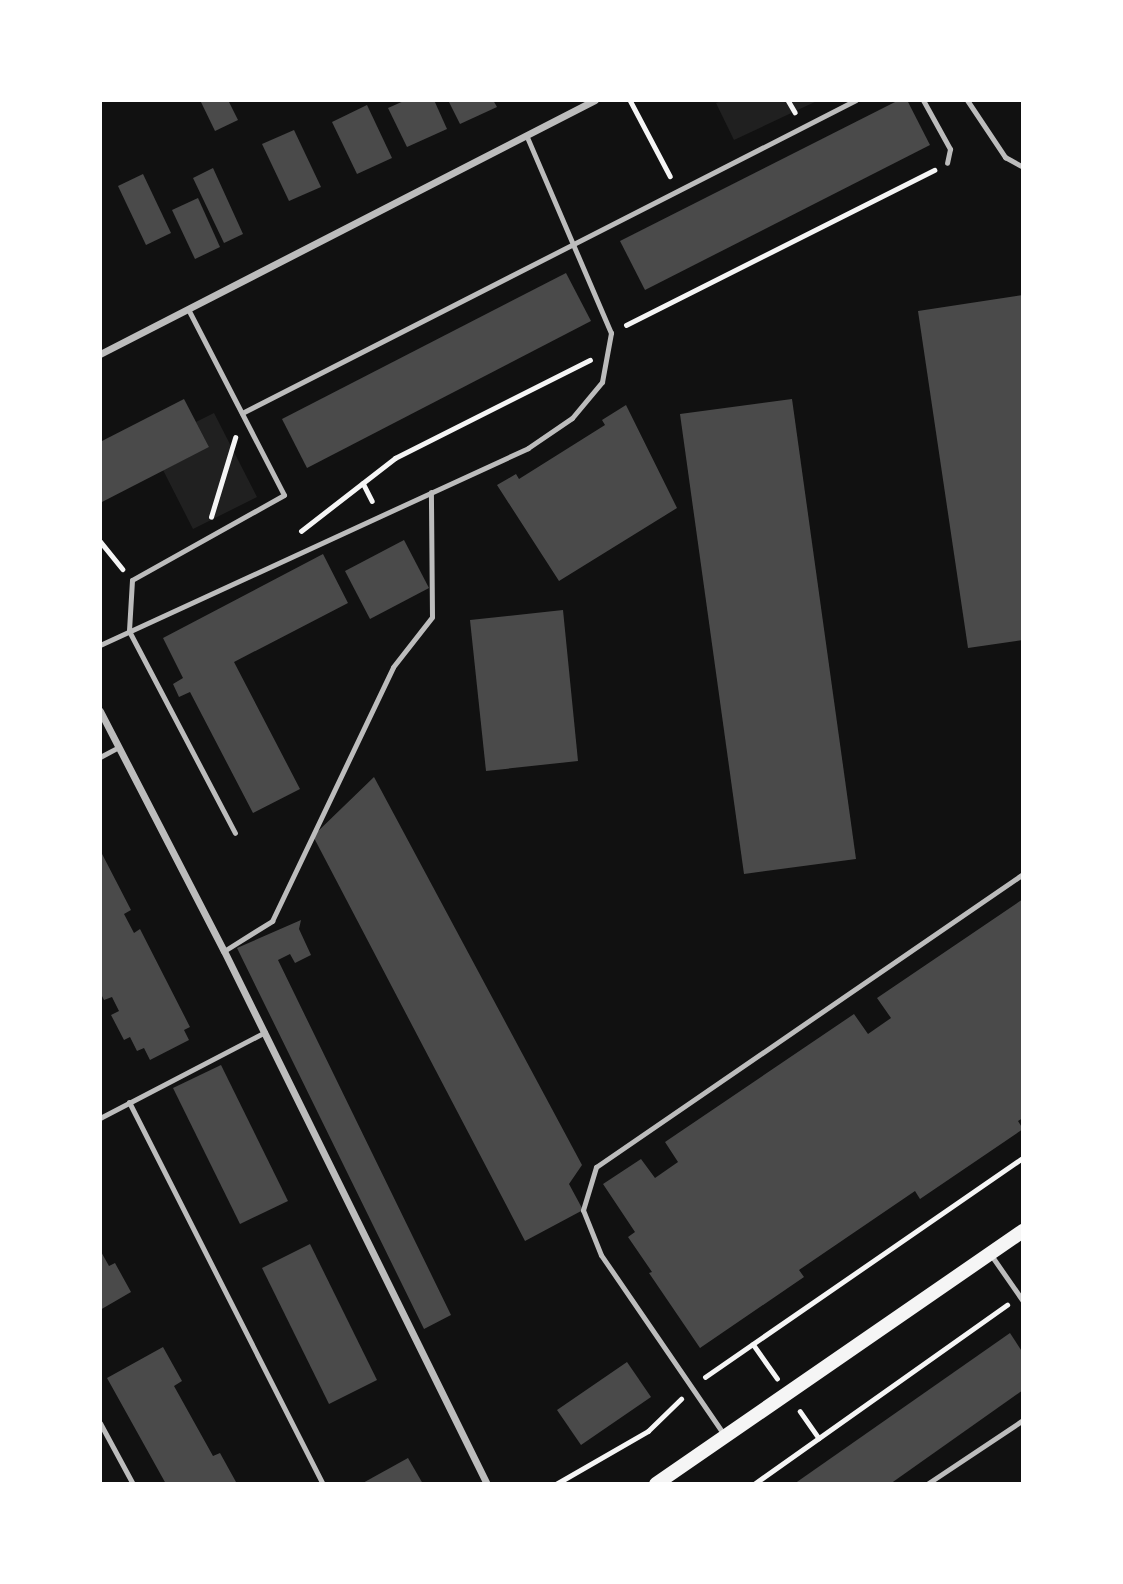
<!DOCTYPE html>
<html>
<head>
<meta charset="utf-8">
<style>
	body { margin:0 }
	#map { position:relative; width:1123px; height:1584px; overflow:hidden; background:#111; font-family:Rubik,sans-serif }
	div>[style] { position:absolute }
	.green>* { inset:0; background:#202020 }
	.building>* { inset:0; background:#4a4a4a }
	.path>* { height:4.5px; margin:-2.25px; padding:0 2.25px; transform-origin:2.25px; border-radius:2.25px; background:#f5f5f5 }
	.service>* { height:5px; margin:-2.5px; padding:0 2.5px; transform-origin:2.5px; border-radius:2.5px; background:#bcbcbc }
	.minor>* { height:7px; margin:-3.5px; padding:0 3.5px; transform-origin:3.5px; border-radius:3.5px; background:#bcbcbc }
	.secondary>* { height:14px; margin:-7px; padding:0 7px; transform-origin:7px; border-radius:7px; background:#f5f5f5 }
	span { translate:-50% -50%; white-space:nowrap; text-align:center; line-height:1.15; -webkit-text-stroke:5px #fff; paint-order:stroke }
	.frame { position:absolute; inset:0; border:102px solid #fff; pointer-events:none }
</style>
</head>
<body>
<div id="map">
	<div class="green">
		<div style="clip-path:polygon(724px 100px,819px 100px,734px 140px,716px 103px)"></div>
		<div style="clip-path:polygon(214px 413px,257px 497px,193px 529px,163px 470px,209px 447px,196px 422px)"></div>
	</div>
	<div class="building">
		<div style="clip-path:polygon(200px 100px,228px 100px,238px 120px,215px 131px)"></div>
		<div style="clip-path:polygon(406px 100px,434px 100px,447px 129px,407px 147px,388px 108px)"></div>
		<div style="clip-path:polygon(448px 100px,493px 100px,497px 107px,460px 124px)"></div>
		<div style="clip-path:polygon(899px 100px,907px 100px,930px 145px,645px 290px,620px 241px)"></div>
		<div style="clip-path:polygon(367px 105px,392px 158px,357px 174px,332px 122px)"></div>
		<div style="clip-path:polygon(294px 130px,321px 187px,289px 201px,262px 144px)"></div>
		<div style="clip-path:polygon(213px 168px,243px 234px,224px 243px,193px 178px)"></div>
		<div style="clip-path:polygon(143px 174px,171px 233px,146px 245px,118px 186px)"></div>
		<div style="clip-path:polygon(198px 198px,220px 247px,195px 259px,172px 210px)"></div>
		<div style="clip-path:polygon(566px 273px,591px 321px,307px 468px,282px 419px)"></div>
		<div style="clip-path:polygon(1023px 295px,1023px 640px,968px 648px,918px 311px)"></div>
		<div style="clip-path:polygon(184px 399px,209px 447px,100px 503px,100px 442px)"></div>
		<div style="clip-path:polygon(792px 399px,856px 859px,744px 874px,680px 414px)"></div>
		<div style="clip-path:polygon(626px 405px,677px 508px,559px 581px,497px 485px,516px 474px,519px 479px,605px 425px,602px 420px)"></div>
		<div style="clip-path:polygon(404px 540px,429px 588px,370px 619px,345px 571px)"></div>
		<div style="clip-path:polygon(323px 554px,348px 603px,234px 662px,300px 789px,253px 813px,190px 692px,179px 697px,173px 684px,183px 678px,163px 638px)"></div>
		<div style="clip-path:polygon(563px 610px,578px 761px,486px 771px,470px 620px)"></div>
		<div style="clip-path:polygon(374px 777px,582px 1165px,569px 1184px,583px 1210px,525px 1241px,313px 836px)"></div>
		<div style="clip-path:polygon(100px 850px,131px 910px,124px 914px,134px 933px,140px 929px,190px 1027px,184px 1030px,189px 1040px,150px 1060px,144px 1048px,137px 1051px,130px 1037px,124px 1040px,111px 1015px,119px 1011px,112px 997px,104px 1000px,100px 992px)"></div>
		<div style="clip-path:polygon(1023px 899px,1023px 1118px,1018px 1121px,1023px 1129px,920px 1199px,915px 1191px,799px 1270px,804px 1277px,700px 1348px,649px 1273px,652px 1272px,628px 1237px,635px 1232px,603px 1184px,641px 1159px,655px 1178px,678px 1162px,665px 1142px,854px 1014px,868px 1034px,891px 1018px,877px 998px)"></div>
		<div style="clip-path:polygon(301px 920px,299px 929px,311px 955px,295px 963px,290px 954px,278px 960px,451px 1315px,424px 1329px,237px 948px)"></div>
		<div style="clip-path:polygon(221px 1065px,288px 1201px,240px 1224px,173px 1088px)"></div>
		<div style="clip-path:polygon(310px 1244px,377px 1380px,329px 1404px,262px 1268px)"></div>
		<div style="clip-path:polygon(100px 1250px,109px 1266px,115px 1263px,131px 1292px,100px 1310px)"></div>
		<div style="clip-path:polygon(1010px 1333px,1023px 1353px,1023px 1390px,890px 1484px,794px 1484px)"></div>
		<div style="clip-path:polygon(163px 1347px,182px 1381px,174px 1386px,213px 1456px,220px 1453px,236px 1482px,232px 1484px,166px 1484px,107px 1378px)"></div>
		<div style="clip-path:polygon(627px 1362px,651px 1397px,581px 1445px,557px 1410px)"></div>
		<div style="clip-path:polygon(408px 1458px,423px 1484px,361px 1484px)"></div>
	</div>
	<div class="path">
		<div style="left:630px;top:100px;width:86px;rotate:62.2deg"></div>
		<div style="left:788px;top:100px;width:14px;rotate:60deg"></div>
		<div style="left:626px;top:325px;width:345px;rotate:-26.7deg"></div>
		<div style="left:363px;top:483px;width:20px;rotate:63deg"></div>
		<div style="left:211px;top:517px;width:83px;rotate:-73.1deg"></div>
		<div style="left:301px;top:531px;width:119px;rotate:-37.8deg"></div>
		<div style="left:395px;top:458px;width:218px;rotate:-26.7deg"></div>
		<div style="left:100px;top:541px;width:36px;rotate:51deg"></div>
		<div style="left:753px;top:1344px;width:42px;rotate:54.8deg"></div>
		<div style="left:705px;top:1377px;width:386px;rotate:-34.6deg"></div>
		<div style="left:800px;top:1411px;width:33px;rotate:55deg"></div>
		<div style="left:556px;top:1484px;width:106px;rotate:-29.9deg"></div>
		<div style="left:648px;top:1431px;width:46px;rotate:-44.1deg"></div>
		<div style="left:754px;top:1484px;width:310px;rotate:-35.3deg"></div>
	</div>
	<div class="service">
		<div style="left:923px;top:100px;width:56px;rotate:61.1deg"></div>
		<div style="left:950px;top:149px;width:14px;rotate:102deg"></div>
		<div style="left:967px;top:100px;width:69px;rotate:56.3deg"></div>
		<div style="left:1005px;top:157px;width:21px;rotate:29deg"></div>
		<div style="left:188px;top:309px;width:209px;rotate:62.7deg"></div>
		<div style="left:284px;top:495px;width:174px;rotate:150.8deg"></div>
		<div style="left:132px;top:580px;width:51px;rotate:93.4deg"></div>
		<div style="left:129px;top:631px;width:228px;rotate:62.3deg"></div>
		<div style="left:242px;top:413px;width:689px;rotate:-27.01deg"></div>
		<div style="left:100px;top:645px;width:471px;rotate:-24.7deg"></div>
		<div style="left:528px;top:448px;width:53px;rotate:-34.3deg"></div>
		<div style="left:572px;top:418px;width:47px;rotate:-50.2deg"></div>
		<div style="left:602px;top:382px;width:50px;rotate:-79.6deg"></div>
		<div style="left:611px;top:333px;width:215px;rotate:-113.2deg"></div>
		<div style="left:100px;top:757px;width:21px;rotate:-28deg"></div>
		<div style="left:224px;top:951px;width:57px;rotate:-32deg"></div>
		<div style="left:272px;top:921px;width:281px;rotate:-64.5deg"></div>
		<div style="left:393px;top:667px;width:63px;rotate:-52deg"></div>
		<div style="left:432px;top:617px;width:125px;rotate:-90.5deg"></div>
		<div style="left:129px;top:1102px;width:428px;rotate:63.1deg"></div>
		<div style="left:100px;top:1118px;width:186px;rotate:-27.5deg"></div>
		<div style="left:991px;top:1255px;width:56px;rotate:55.2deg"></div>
		<div style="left:100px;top:1423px;width:69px;rotate:61.6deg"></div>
		<div style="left:725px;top:1436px;width:219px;rotate:-124.4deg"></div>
		<div style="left:601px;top:1255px;width:48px;rotate:-111.8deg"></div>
		<div style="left:583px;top:1210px;width:45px;rotate:-73.2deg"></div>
		<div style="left:596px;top:1167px;width:518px;rotate:-34.46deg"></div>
		<div style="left:927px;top:1484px;width:115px;rotate:-33.7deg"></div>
	</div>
	<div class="minor">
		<div style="left:100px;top:354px;width:556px;rotate:-27.16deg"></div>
		<div style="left:100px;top:711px;width:270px;rotate:62.7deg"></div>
		<div style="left:224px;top:951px;width:594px;rotate:63.74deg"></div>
	</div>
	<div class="secondary">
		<div style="left:656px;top:1484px;width:446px;rotate:-34.6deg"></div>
	</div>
	<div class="frame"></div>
</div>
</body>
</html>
